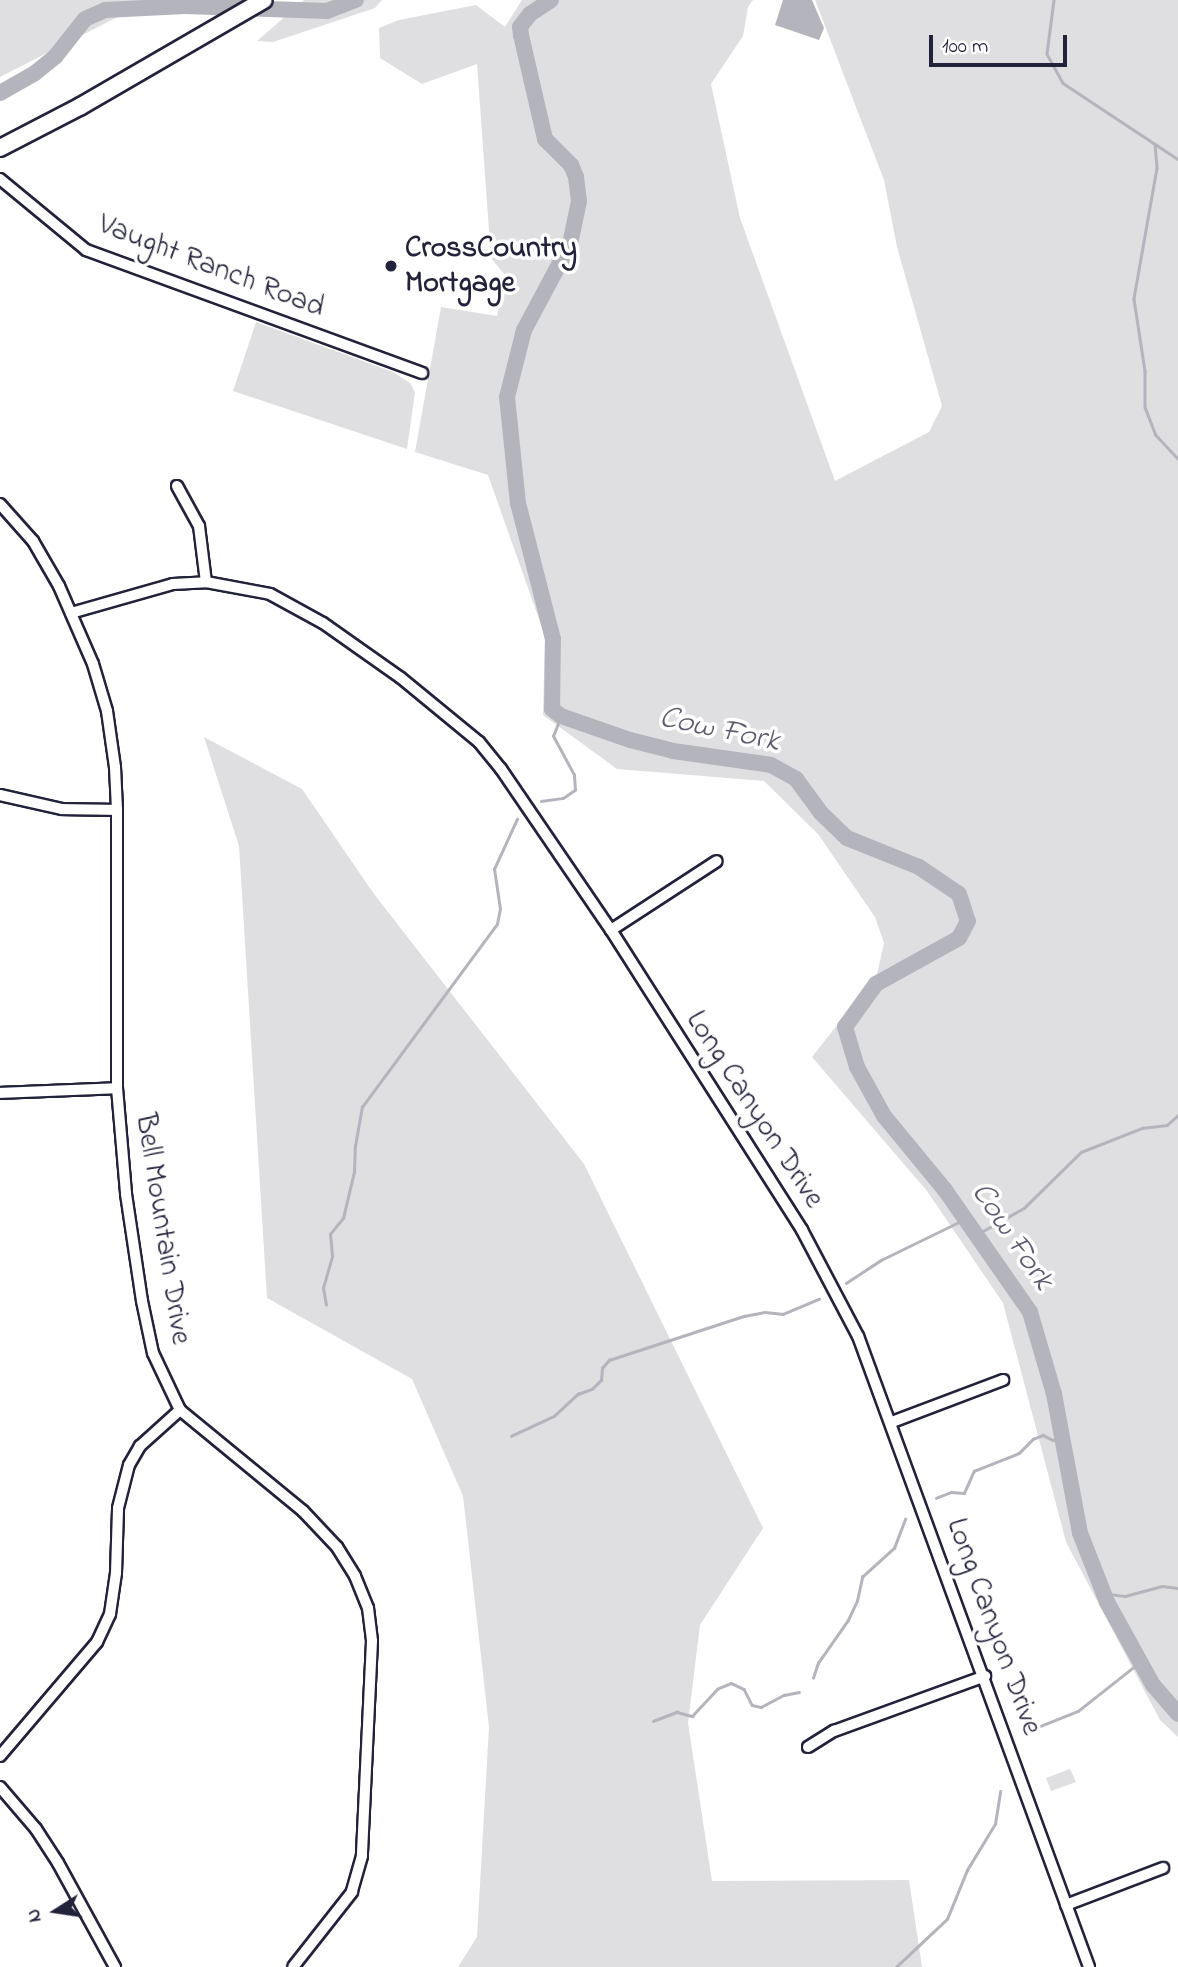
<!DOCTYPE html>
<html>
<head>
<meta charset="utf-8">
<style>
	body { margin:0 }
	#map { position:relative; width:1178px; height:1967px; overflow:hidden; background:#fff; font-family:"Indie Flower",sans-serif }
	div>[style] { position:absolute }
	.green>* { inset:0; background:#dfdfe2 }
	.water>* { inset:0; background:#b4b4bc }
	.stream>* { height:2.5px; margin:-1.25px; padding:0 1.25px; transform-origin:1.25px; border-radius:1.25px; background:#b4b4bc }
	.river>* { height:16px; margin:-8px; padding:0 8px; transform-origin:8px; border-radius:8px; background:#b4b4bc }
	.roads { filter:drop-shadow(2px 0 #22223b) drop-shadow(-2px 0 #22223b) drop-shadow(0 2px #22223b) drop-shadow(0 -2px #22223b) }
	.minor>* { height:10px; margin:-5px; padding:0 5px; transform-origin:5px; border-radius:5px; background:#fff }
	.primary>* { height:16px; margin:-8px; padding:0 8px; transform-origin:8px; border-radius:8px; background:#fff }
	.dots>* { width:19px; height:19px; translate:-50% -50%; box-sizing:border-box; border:4px solid #fff; border-radius:50% }
	span { translate:-50% -50%; white-space:nowrap; text-align:center; line-height:1.15; -webkit-text-stroke:7px #fff; paint-order:stroke }
	.poi-label { font-size:30px; color:#22223b; font-weight:700 }
	.left { translate:0 -50%; text-align:left }
	.street-label { font-size:30px; color:#22223b }
	.water-label { font-size:32px; color:#5c5c6f; font-style:italic }
	.north { position:absolute; left:21px; top:1876px; width:70px; height:70px; -webkit-text-stroke:5px #fff; paint-order:stroke; rotate:258deg; font-size:19px; font-weight:700; line-height:28px; text-align:center; color:#22223b }
	.north::after { content:''; display:block; margin:auto; width:24px; height:32px; background:#22223b; clip-path:polygon(50% 0,100% 100%,50% 72%,0 100%) }
	.scale { position:absolute; left:929px; top:35px; width:138px; height:32px; box-sizing:border-box; border:4px solid #22223b; border-top:0; padding-left:9px; font-size:21px; line-height:24px; white-space:nowrap; color:#22223b; -webkit-text-stroke:5px #fff; paint-order:stroke }
</style>
</head>
<body>
<div id="map">
	<div class="green">
		<div style="clip-path:polygon(0 0,151px 0,0 77px)"></div>
		<div style="clip-path:polygon(304px 0,382px 0,375px 8px,273px 42px,257px 41px)"></div>
		<div style="clip-path:polygon(522px 0,753px 0,748px 7px,743px 36px,711px 84px,740px 218px,835px 481px,929px 432px,942px 406px,897px 247px,884px 180px,815px 0,1178px 0,1178px 1737px,1160px 1720px,1066px 1542px,1003px 1303px,927px 1191px,812px 1057px,877px 974px,884px 943px,875px 917px,818px 834px,764px 781px,617px 769px,543px 715px,545px 636px,488px 475px,415px 452px,441px 307px,497px 316px,504px 274px,491px 258px,477px 64px,422px 84px,380px 58px,379px 28px,399px 20px,476px 5px,505px 27px)"></div>
		<div style="clip-path:polygon(256px 322px,393px 372px,410px 383px,415px 392px,407px 449px,233px 391px)"></div>
		<div style="clip-path:polygon(204px 737px,302px 789px,374px 894px,584px 1164px,763px 1528px,700px 1625px,688px 1723px,712px 1881px,909px 1880px,922px 1967px,458px 1967px,477px 1937px,489px 1727px,463px 1496px,412px 1379px,267px 1298px,239px 846px)"></div>
		<div style="clip-path:polygon(1070px 1769px,1076px 1782px,1051px 1791px,1046px 1778px)"></div>
	</div>
	<div class="water">
		<div style="clip-path:polygon(783px 0,812px 0,824px 28px,819px 40px,775px 25px)"></div>
	</div>
	<div class="stream">
		<div style="left:1054px;top:0;width:54px;rotate:97.4deg"></div>
		<div style="left:1047px;top:54px;width:33px;rotate:61deg"></div>
		<div style="left:1063px;top:83px;width:138px;rotate:33.5deg"></div>
		<div style="left:1155px;top:144px;width:24px;rotate:85deg"></div>
		<div style="left:1157px;top:168px;width:133px;rotate:100deg"></div>
		<div style="left:1134px;top:299px;width:73px;rotate:81.3deg"></div>
		<div style="left:1145px;top:371px;width:36px;rotate:90deg"></div>
		<div style="left:1145px;top:407px;width:30px;rotate:69deg"></div>
		<div style="left:1156px;top:435px;width:33px;rotate:47deg"></div>
		<div style="left:541px;top:801px;width:22px;rotate:-8deg"></div>
		<div style="left:563px;top:798px;width:14px;rotate:-34deg"></div>
		<div style="left:575px;top:790px;width:15px;rotate:-94deg"></div>
		<div style="left:574px;top:775px;width:44px;rotate:-118.3deg"></div>
		<div style="left:553px;top:736px;width:22px;rotate:-68deg"></div>
		<div style="left:976px;top:1235px;width:55px;rotate:-29.4deg"></div>
		<div style="left:1024px;top:1208px;width:80px;rotate:-44.5deg"></div>
		<div style="left:1081px;top:1152px;width:66px;rotate:-21.5deg"></div>
		<div style="left:1142px;top:1128px;width:25px;rotate:-7deg"></div>
		<div style="left:1167px;top:1125px;width:15px;rotate:-42deg"></div>
		<div style="left:846px;top:1283px;width:42px;rotate:-33.3deg"></div>
		<div style="left:881px;top:1260px;width:93px;rotate:-26deg"></div>
		<div style="left:326px;top:1305px;width:17px;rotate:-100deg"></div>
		<div style="left:323px;top:1288px;width:33px;rotate:-74deg"></div>
		<div style="left:332px;top:1256px;width:22px;rotate:-95deg"></div>
		<div style="left:330px;top:1234px;width:21px;rotate:-51deg"></div>
		<div style="left:343px;top:1218px;width:47px;rotate:-76.6deg"></div>
		<div style="left:354px;top:1172px;width:26px;rotate:-88deg"></div>
		<div style="left:355px;top:1146px;width:40px;rotate:-80deg"></div>
		<div style="left:362px;top:1107px;width:227px;rotate:-53.6deg"></div>
		<div style="left:497px;top:924px;width:15px;rotate:-79deg"></div>
		<div style="left:500px;top:909px;width:40px;rotate:-98.5deg"></div>
		<div style="left:494px;top:869px;width:55px;rotate:-65.3deg"></div>
		<div style="left:511px;top:1436px;width:47px;rotate:-24.9deg"></div>
		<div style="left:554px;top:1416px;width:33px;rotate:-43deg"></div>
		<div style="left:578px;top:1394px;width:15px;rotate:-20deg"></div>
		<div style="left:592px;top:1389px;width:13px;rotate:-45deg"></div>
		<div style="left:601px;top:1380px;width:12px;rotate:-85deg"></div>
		<div style="left:602px;top:1368px;width:11px;rotate:-49deg"></div>
		<div style="left:609px;top:1360px;width:142px;rotate:-18.1deg"></div>
		<div style="left:744px;top:1316px;width:21px;rotate:-11deg"></div>
		<div style="left:765px;top:1312px;width:18px;rotate:6deg"></div>
		<div style="left:783px;top:1314px;width:39px;rotate:-23deg"></div>
		<div style="left:936px;top:1498px;width:16px;rotate:-22deg"></div>
		<div style="left:951px;top:1492px;width:13px;rotate:4deg"></div>
		<div style="left:964px;top:1493px;width:24px;rotate:-66deg"></div>
		<div style="left:974px;top:1471px;width:48px;rotate:-21.8deg"></div>
		<div style="left:1019px;top:1453px;width:20px;rotate:-45deg"></div>
		<div style="left:1033px;top:1439px;width:11px;rotate:-22deg"></div>
		<div style="left:1043px;top:1435px;width:11px;rotate:27deg"></div>
		<div style="left:1053px;top:1440px;width:9px;rotate:-13deg"></div>
		<div style="left:1103px;top:1593px;width:22px;rotate:8deg"></div>
		<div style="left:1125px;top:1596px;width:38px;rotate:-15deg"></div>
		<div style="left:1162px;top:1586px;width:16px;rotate:7deg"></div>
		<div style="left:813px;top:1678px;width:16px;rotate:-72deg"></div>
		<div style="left:818px;top:1663px;width:52px;rotate:-55.1deg"></div>
		<div style="left:848px;top:1620px;width:21px;rotate:-65deg"></div>
		<div style="left:857px;top:1601px;width:25px;rotate:-78deg"></div>
		<div style="left:862px;top:1577px;width:43px;rotate:-42.2deg"></div>
		<div style="left:894px;top:1548px;width:31px;rotate:-69deg"></div>
		<div style="left:653px;top:1721px;width:26px;rotate:-21deg"></div>
		<div style="left:677px;top:1712px;width:16px;rotate:15deg"></div>
		<div style="left:692px;top:1716px;width:37px;rotate:-47deg"></div>
		<div style="left:717px;top:1689px;width:15px;rotate:-23deg"></div>
		<div style="left:731px;top:1683px;width:14px;rotate:25deg"></div>
		<div style="left:744px;top:1689px;width:18px;rotate:63deg"></div>
		<div style="left:752px;top:1705px;width:9px;rotate:13deg"></div>
		<div style="left:761px;top:1707px;width:26px;rotate:-28deg"></div>
		<div style="left:784px;top:1695px;width:15px;rotate:-11deg"></div>
		<div style="left:1033px;top:1729px;width:48px;rotate:-21.8deg"></div>
		<div style="left:1078px;top:1711px;width:79px;rotate:-38.3deg"></div>
		<div style="left:896px;top:1967px;width:70px;rotate:-43.3deg"></div>
		<div style="left:947px;top:1919px;width:53px;rotate:-67.8deg"></div>
		<div style="left:967px;top:1870px;width:54px;rotate:-58.7deg"></div>
		<div style="left:995px;top:1824px;width:33px;rotate:-81deg"></div>
	</div>
	<div class="river">
		<div style="left:551px;top:0;width:25px;rotate:146deg"></div>
		<div style="left:530px;top:14px;width:16px;rotate:128deg"></div>
		<div style="left:520px;top:27px;width:8px;rotate:83deg"></div>
		<div style="left:521px;top:35px;width:107px;rotate:77deg"></div>
		<div style="left:545px;top:139px;width:37px;rotate:45deg"></div>
		<div style="left:571px;top:165px;width:13px;rotate:67deg"></div>
		<div style="left:576px;top:177px;width:24px;rotate:83deg"></div>
		<div style="left:579px;top:201px;width:44px;rotate:101.8deg"></div>
		<div style="left:570px;top:244px;width:98px;rotate:118.1deg"></div>
		<div style="left:524px;top:330px;width:69px;rotate:104.2deg"></div>
		<div style="left:507px;top:397px;width:107px;rotate:84.1deg"></div>
		<div style="left:518px;top:503px;width:140px;rotate:75.6deg"></div>
		<div style="left:553px;top:639px;width:70px;rotate:90.8deg"></div>
		<div style="left:552px;top:709px;width:11px;rotate:38deg"></div>
		<div style="left:561px;top:716px;width:73px;rotate:19.2deg"></div>
		<div style="left:630px;top:740px;width:44px;rotate:14.3deg"></div>
		<div style="left:673px;top:751px;width:99px;rotate:8.1deg"></div>
		<div style="left:771px;top:765px;width:29px;rotate:29deg"></div>
		<div style="left:796px;top:779px;width:42px;rotate:53.7deg"></div>
		<div style="left:821px;top:813px;width:36px;rotate:44deg"></div>
		<div style="left:847px;top:838px;width:78px;rotate:21.9deg"></div>
		<div style="left:919px;top:867px;width:48px;rotate:34deg"></div>
		<div style="left:959px;top:894px;width:28px;rotate:72deg"></div>
		<div style="left:968px;top:921px;width:19px;rotate:118deg"></div>
		<div style="left:959px;top:938px;width:95px;rotate:151deg"></div>
		<div style="left:876px;top:984px;width:53px;rotate:125.8deg"></div>
		<div style="left:845px;top:1027px;width:42px;rotate:73.3deg"></div>
		<div style="left:857px;top:1067px;width:56px;rotate:61.1deg"></div>
		<div style="left:884px;top:1116px;width:96px;rotate:50.5deg"></div>
		<div style="left:945px;top:1190px;width:149px;rotate:55.1deg"></div>
		<div style="left:1030px;top:1312px;width:85px;rotate:73.7deg"></div>
		<div style="left:1054px;top:1394px;width:141px;rotate:79.4deg"></div>
		<div style="left:1080px;top:1533px;width:74px;rotate:68.6deg"></div>
		<div style="left:1107px;top:1602px;width:95px;rotate:61deg"></div>
		<div style="left:1153px;top:1685px;width:38px;rotate:49deg"></div>
		<div style="left:0;top:93px;width:40px;rotate:-29.7deg"></div>
		<div style="left:35px;top:73px;width:26px;rotate:-39deg"></div>
		<div style="left:55px;top:57px;width:48px;rotate:-51.7deg"></div>
		<div style="left:85px;top:19px;width:22px;rotate:-24deg"></div>
		<div style="left:105px;top:10px;width:80px;rotate:-2.9deg"></div>
		<div style="left:185px;top:6px;width:142px;rotate:2deg"></div>
		<div style="left:327px;top:11px;width:31px;rotate:-21deg"></div>
	</div>
	<div class="roads">
		<div class="minor">
			<div style="left:0;top:179px;width:112px;rotate:39.5deg"></div>
			<div style="left:86px;top:250px;width:358px;rotate:20.1deg"></div>
			<div style="left:177px;top:486px;width:46px;rotate:61.2deg"></div>
			<div style="left:199px;top:526px;width:56px;rotate:82.9deg"></div>
			<div style="left:0;top:504px;width:50px;rotate:48.3deg"></div>
			<div style="left:33px;top:541px;width:52px;rotate:60deg"></div>
			<div style="left:59px;top:586px;width:85px;rotate:66.4deg"></div>
			<div style="left:93px;top:664px;width:49px;rotate:73.4deg"></div>
			<div style="left:107px;top:711px;width:57px;rotate:81.9deg"></div>
			<div style="left:115px;top:767px;width:43px;rotate:87.3deg"></div>
			<div style="left:117px;top:810px;width:278px;rotate:90deg"></div>
			<div style="left:117px;top:1088px;width:106px;rotate:85.1deg"></div>
			<div style="left:126px;top:1194px;width:108px;rotate:81.5deg"></div>
			<div style="left:142px;top:1301px;width:53px;rotate:78.1deg"></div>
			<div style="left:153px;top:1353px;width:63px;rotate:64.7deg"></div>
			<div style="left:180px;top:1410px;width:159px;rotate:39.4deg"></div>
			<div style="left:303px;top:1511px;width:50px;rotate:46.6deg"></div>
			<div style="left:337px;top:1547px;width:34px;rotate:58deg"></div>
			<div style="left:355px;top:1576px;width:35px;rotate:68deg"></div>
			<div style="left:368px;top:1608px;width:33px;rotate:83deg"></div>
			<div style="left:372px;top:1641px;width:215px;rotate:92.7deg"></div>
			<div style="left:362px;top:1856px;width:37px;rotate:106deg"></div>
			<div style="left:352px;top:1892px;width:95px;rotate:128.2deg"></div>
			<div style="left:71px;top:613px;width:106px;rotate:-15.9deg"></div>
			<div style="left:173px;top:584px;width:33px;rotate:-3deg"></div>
			<div style="left:206px;top:582px;width:65px;rotate:10.6deg"></div>
			<div style="left:270px;top:594px;width:60px;rotate:28.7deg"></div>
			<div style="left:323px;top:623px;width:95px;rotate:35.2deg"></div>
			<div style="left:401px;top:678px;width:101px;rotate:39.4deg"></div>
			<div style="left:479px;top:742px;width:35px;rotate:51deg"></div>
			<div style="left:501px;top:769px;width:195px;rotate:55.7deg"></div>
			<div style="left:611px;top:930px;width:356px;rotate:57.5deg"></div>
			<div style="left:802px;top:1230px;width:120px;rotate:62.2deg"></div>
			<div style="left:858px;top:1336px;width:672px;rotate:69.89deg"></div>
			<div style="left:0;top:795px;width:64px;rotate:12.7deg"></div>
			<div style="left:62px;top:809px;width:55px;rotate:1deg"></div>
			<div style="left:611px;top:930px;width:126px;rotate:-33.1deg"></div>
			<div style="left:0;top:1093px;width:117px;rotate:-2.4deg"></div>
			<div style="left:892px;top:1422px;width:119px;rotate:-20.7deg"></div>
			<div style="left:808px;top:1747px;width:31px;rotate:-32deg"></div>
			<div style="left:834px;top:1731px;width:161px;rotate:-20deg"></div>
			<div style="left:0;top:1756px;width:150px;rotate:-49.6deg"></div>
			<div style="left:97px;top:1642px;width:31px;rotate:-65deg"></div>
			<div style="left:110px;top:1614px;width:41px;rotate:-81.7deg"></div>
			<div style="left:116px;top:1573px;width:65px;rotate:-88.2deg"></div>
			<div style="left:118px;top:1508px;width:44px;rotate:-75.7deg"></div>
			<div style="left:129px;top:1465px;width:22px;rotate:-60deg"></div>
			<div style="left:140px;top:1446px;width:54px;rotate:-42deg"></div>
			<div style="left:0;top:1787px;width:55px;rotate:49.4deg"></div>
			<div style="left:36px;top:1829px;width:40px;rotate:57.1deg"></div>
			<div style="left:58px;top:1863px;width:119px;rotate:61.3deg"></div>
			<div style="left:1066px;top:1905px;width:104px;rotate:-20.9deg"></div>
		</div>
		<div class="primary">
			<div style="left:0;top:148px;width:91px;rotate:-27.4deg"></div>
			<div style="left:81px;top:106px;width:211px;rotate:-30.1deg"></div>
		</div>
	</div>
	<div class="dots">
		<div style="left:391px;top:266px;background:#22223b"></div>
	</div>
	<div class="poi-label">
		<span class="left" style="left:405px;top:266px">CrossCountry<br>Mortgage</span>
	</div>
	<div class="street-label">
		<span style="left:211px;top:267px;rotate:21deg">Vaught Ranch Road</span>
		<span style="left:754px;top:1110px;rotate:57deg">Long Canyon Drive</span>
		<span style="left:162px;top:1229px;rotate:81deg">Bell Mountain Drive</span>
		<span style="left:993px;top:1627px;rotate:70deg">Long Canyon Drive</span>
	</div>
	<div class="water-label">
		<span style="left:719px;top:731px;rotate:12deg">Cow Fork</span>
		<span style="left:1011px;top:1237px;rotate:56deg">Cow Fork</span>
	</div>
	<div class="north">N</div>
	<div class="scale">100 m</div>
</div>
</body>
</html>
